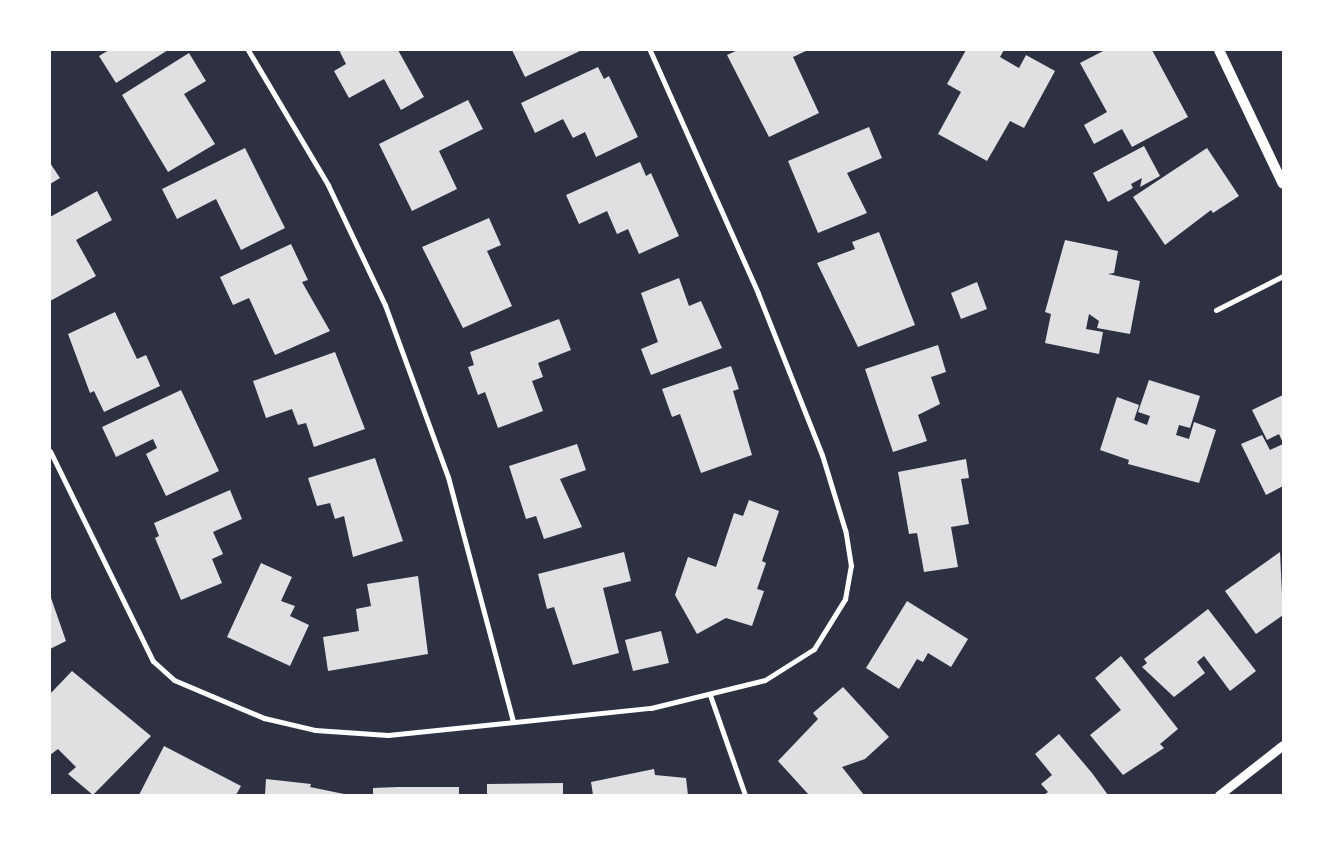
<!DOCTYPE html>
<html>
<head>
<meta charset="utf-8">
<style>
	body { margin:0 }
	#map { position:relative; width:1333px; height:845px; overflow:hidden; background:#2d3142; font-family:"Nunito Sans",sans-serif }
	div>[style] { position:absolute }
	.building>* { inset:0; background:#e0e0e3 }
	.minor>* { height:5px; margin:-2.5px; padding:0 2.5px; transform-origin:2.5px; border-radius:2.5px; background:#fff }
	.tertiary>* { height:9px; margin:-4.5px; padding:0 4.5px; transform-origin:4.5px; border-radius:4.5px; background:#fff }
	.secondary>* { height:10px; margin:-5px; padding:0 5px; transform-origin:5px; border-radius:5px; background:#fff }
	span { translate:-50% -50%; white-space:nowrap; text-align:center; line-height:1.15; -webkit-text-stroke:5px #fff; paint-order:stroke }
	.frame { position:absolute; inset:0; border:51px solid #fff; pointer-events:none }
</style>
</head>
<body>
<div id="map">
	<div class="building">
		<div style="clip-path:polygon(109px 50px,168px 50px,116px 83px,99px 56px)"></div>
		<div style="clip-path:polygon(339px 50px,398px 50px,424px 97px,401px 110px,384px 79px,349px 98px,334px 71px,346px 64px)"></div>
		<div style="clip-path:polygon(512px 50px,582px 50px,525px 77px)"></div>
		<div style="clip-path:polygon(738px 50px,808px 50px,793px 57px,819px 113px,769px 137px,727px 55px)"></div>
		<div style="clip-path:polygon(966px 50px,1004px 50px,1000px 57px,1019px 68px,1026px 55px,1055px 71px,1024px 128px,1010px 121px,987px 161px,938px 134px,961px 92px,947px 84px)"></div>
		<div style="clip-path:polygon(1105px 50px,1152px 50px,1188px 117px,1132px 147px,1122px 129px,1094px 144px,1084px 125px,1107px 112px,1080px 63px)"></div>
		<div style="clip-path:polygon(189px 53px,206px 81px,184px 94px,215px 144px,168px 172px,122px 95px)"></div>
		<div style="clip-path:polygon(598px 67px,604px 79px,609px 76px,638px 137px,596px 157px,585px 132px,573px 138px,563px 119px,535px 133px,521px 103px)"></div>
		<div style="clip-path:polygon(468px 100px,483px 129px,439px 151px,457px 189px,412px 211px,379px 144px)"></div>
		<div style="clip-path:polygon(869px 127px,882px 158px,847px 173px,867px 213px,818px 233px,788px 161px)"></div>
		<div style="clip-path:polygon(1144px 146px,1160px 176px,1140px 187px,1142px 178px,1131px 184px,1133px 188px,1108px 202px,1093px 173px)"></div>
		<div style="clip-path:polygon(245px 148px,285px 228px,241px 250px,216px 199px,177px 219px,162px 189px)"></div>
		<div style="clip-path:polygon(1207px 148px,1239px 196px,1213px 213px,1211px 210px,1165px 245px,1133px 197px)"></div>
		<div style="clip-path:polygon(640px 162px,646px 176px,651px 173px,679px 236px,639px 254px,628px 229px,617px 234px,607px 211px,579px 224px,566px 195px)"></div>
		<div style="clip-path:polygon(50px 163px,60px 178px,50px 184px)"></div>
		<div style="clip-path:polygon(97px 191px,112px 220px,76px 240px,96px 276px,50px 301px,50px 217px)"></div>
		<div style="clip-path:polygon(489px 218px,501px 245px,487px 251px,512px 306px,463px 328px,422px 247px)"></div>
		<div style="clip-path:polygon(879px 232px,915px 325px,858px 347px,817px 263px,855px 249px,852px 242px)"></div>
		<div style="clip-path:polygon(1065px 240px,1118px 251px,1114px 273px,1108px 274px,1140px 281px,1130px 334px,1097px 328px,1099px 321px,1089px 314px,1086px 329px,1103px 332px,1099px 354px,1045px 343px,1051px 314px,1045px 312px)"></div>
		<div style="clip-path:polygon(291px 244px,308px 280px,302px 282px,330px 331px,275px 355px,249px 298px,233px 305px,220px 277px)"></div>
		<div style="clip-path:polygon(679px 278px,689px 306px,701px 301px,722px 348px,651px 375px,641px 349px,658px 342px,641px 293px)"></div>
		<div style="clip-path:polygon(977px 282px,987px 309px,961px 319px,951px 293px)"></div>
		<div style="clip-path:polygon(115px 312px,137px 359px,146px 355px,160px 386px,104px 412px,94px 391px,90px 393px,68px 334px)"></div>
		<div style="clip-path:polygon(559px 319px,571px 350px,538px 363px,543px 377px,532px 381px,543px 411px,498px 428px,485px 392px,478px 395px,468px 367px,474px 365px,470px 352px)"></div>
		<div style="clip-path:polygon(938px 345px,946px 372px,931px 377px,940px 404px,918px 415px,927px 441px,893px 452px,865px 369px)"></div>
		<div style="clip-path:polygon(335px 352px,365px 429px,314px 447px,306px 423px,298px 425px,292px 409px,266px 418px,253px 381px)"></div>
		<div style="clip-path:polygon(731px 366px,739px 389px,733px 391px,752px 455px,701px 473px,680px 414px,672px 417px,662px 389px)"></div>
		<div style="clip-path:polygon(1149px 380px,1200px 396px,1190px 428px,1179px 425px,1176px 435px,1189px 439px,1194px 422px,1216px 430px,1199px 483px,1128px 464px,1129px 460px,1100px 450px,1117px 397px,1139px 405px,1134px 420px,1147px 425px,1150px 416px,1138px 412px)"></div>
		<div style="clip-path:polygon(181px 390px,219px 471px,166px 496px,146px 454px,157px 448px,153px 439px,116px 457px,102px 427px)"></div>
		<div style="clip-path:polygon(1283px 395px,1283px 443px,1279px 434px,1267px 440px,1252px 410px)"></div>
		<div style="clip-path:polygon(1262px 435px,1270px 450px,1283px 444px,1283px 486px,1266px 495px,1241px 444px)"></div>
		<div style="clip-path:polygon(577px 444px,586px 470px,560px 479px,582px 527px,544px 539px,536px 516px,526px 519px,509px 466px)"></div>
		<div style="clip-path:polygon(375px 458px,403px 541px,353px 557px,344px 516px,335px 519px,330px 503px,317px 506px,308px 478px)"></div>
		<div style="clip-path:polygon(966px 459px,969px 478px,961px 479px,969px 524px,951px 527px,958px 567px,924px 572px,917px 533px,909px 534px,898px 472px)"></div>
		<div style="clip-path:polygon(230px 490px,242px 519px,213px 532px,223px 554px,212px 559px,222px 583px,181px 600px,155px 538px,159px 536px,154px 523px)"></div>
		<div style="clip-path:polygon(749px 500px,779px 511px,762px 561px,766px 563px,757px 589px,764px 591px,752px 626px,726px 618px,697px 634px,675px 595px,688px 557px,716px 567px,734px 513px,743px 516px)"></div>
		<div style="clip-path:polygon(624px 552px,631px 581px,603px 588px,619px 653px,573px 665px,554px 607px,547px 609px,538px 574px)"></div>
		<div style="clip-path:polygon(1280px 552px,1283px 615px,1256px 634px,1225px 591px)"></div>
		<div style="clip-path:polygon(261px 563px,292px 577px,281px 601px,295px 606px,290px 616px,309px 625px,290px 666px,227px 637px)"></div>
		<div style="clip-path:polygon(418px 576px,428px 654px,328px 671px,323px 637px,359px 631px,356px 609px,371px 606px,367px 584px)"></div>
		<div style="clip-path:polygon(50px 595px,66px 641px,50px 649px)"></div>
		<div style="clip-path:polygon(907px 601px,968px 639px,951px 667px,928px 653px,923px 662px,917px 659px,899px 689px,866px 668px)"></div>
		<div style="clip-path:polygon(1208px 609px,1256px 671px,1230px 691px,1204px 656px,1197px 662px,1205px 673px,1174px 697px,1142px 667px,1147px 663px,1144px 659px)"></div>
		<div style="clip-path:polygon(661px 631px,669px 663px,633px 671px,625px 640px)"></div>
		<div style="clip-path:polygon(1121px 656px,1178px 729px,1160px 744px,1164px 748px,1123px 775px,1090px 735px,1121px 710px,1095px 678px)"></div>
		<div style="clip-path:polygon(72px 671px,151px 736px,93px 795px,68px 774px,76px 767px,58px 749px,50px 755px,50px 694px)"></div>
		<div style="clip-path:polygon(843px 687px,889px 737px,865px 759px,842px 767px,864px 795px,809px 795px,778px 761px,818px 719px,813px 713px)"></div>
		<div style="clip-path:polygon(1059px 734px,1092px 773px,1108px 795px,1044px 795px,1048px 792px,1041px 784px,1052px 775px,1035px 754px)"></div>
		<div style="clip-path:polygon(164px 746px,241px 786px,236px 795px,139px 795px)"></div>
		<div style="clip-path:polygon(654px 769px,655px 775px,686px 778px,688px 795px,593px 795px,591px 782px)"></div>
		<div style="clip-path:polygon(266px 779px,311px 784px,310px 787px,349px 795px,265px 795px)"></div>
		<div style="clip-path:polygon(563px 783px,563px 795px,487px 795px,487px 784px)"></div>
		<div style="clip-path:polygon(398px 787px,459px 787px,459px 795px,373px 795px,373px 788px)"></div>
	</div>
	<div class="minor">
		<div style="left:248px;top:50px;width:157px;rotate:59.3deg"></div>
		<div style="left:328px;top:185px;width:133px;rotate:64.6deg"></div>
		<div style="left:385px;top:305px;width:183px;rotate:69.9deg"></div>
		<div style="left:448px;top:477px;width:253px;rotate:75.1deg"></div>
		<div style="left:1216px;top:310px;width:75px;rotate:-26.9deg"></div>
		<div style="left:50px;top:451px;width:234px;rotate:63.9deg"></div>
		<div style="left:153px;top:661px;width:28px;rotate:42deg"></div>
		<div style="left:174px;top:680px;width:98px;rotate:22.9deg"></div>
		<div style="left:264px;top:718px;width:52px;rotate:13.2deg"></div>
		<div style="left:315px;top:730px;width:73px;rotate:3.9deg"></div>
		<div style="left:388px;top:735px;width:264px;rotate:-5.9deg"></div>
		<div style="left:651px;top:708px;width:117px;rotate:-13.8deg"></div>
		<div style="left:765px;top:680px;width:58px;rotate:-32.3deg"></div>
		<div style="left:814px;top:649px;width:59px;rotate:-58.2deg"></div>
		<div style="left:845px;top:599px;width:34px;rotate:-80deg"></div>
		<div style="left:851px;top:566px;width:36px;rotate:-99deg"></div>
		<div style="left:845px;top:530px;width:78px;rotate:-107deg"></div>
		<div style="left:822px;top:455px;width:174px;rotate:-111.6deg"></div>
		<div style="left:758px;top:293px;width:266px;rotate:-114deg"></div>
		<div style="left:710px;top:695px;width:106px;rotate:70.7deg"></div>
	</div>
	<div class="tertiary">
		<div style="left:1219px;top:795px;width:81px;rotate:-38deg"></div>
	</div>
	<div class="secondary">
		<div style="left:1219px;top:50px;width:148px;rotate:64.5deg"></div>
	</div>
	<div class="frame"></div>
</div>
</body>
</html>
